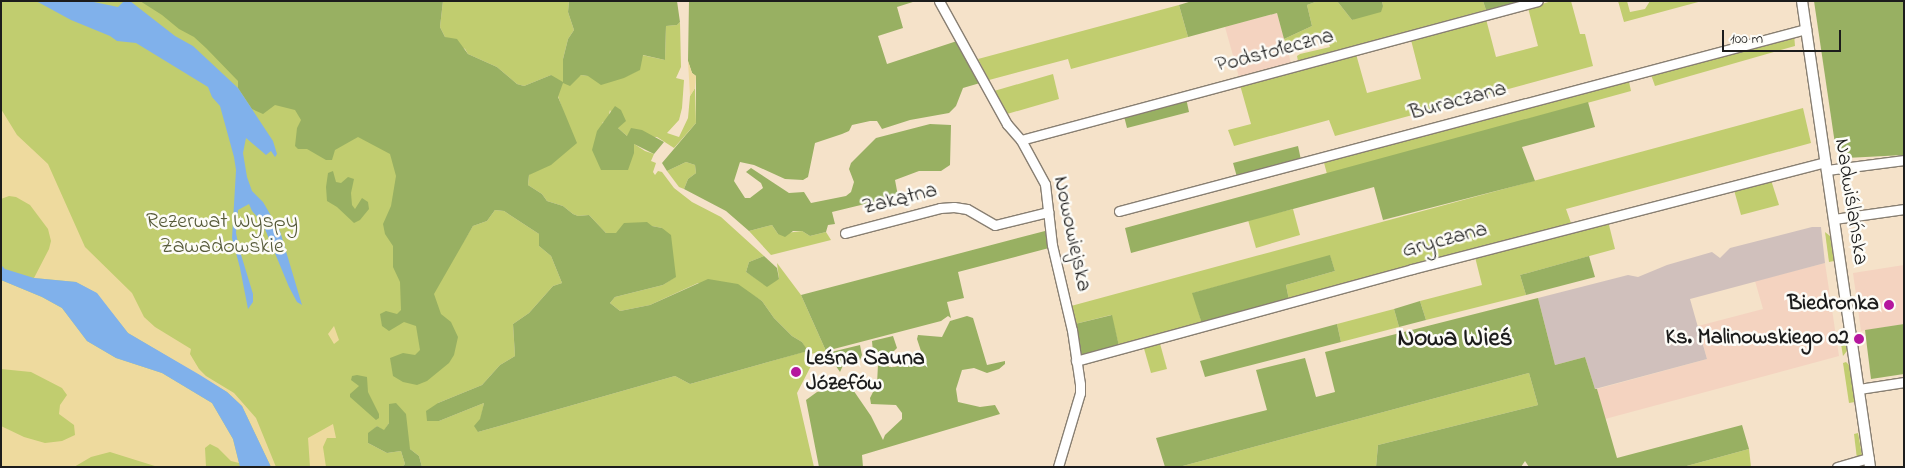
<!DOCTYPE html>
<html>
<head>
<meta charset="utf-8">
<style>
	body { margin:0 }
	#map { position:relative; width:1905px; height:468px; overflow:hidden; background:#f5e2c9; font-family:"Indie Flower",sans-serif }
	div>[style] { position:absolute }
	.built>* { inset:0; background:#f4d3c0 }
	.industrial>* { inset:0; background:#d0c0bc }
	.green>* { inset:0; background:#c1cd6f }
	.forest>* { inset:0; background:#98b062 }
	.sand>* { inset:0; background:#eeda9e }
	.water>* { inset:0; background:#80b1eb }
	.roads { filter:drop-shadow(1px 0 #887f72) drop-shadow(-1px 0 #887f72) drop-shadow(0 1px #887f72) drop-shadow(0 -1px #887f72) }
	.minor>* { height:9px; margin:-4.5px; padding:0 4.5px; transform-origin:4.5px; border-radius:4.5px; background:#fff }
	.major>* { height:10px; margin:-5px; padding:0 5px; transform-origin:5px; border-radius:5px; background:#fff }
	.dots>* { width:14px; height:14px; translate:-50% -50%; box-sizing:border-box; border:2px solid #fdfcf7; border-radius:50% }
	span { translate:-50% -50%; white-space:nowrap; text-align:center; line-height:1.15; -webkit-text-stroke:5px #fdfcf7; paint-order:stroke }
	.street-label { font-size:22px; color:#1c1c1c }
	.park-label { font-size:22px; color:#565a39 }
	.poi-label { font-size:22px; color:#1c1c1c; font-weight:700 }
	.right { translate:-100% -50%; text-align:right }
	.left { translate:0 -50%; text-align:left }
	.quarter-label { font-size:25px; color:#1c1c1c; font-weight:700 }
	.frame { position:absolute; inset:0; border:2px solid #1c1c1c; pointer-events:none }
	.scale { position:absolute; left:1722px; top:30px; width:119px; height:22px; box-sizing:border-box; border:2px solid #1c1c1c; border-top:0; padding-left:6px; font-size:15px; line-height:18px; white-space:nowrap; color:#1c1c1c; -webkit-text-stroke:4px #fdfcf7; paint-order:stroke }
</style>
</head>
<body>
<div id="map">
	<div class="built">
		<div style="clip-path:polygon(1277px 13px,1291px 63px,1239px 77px,1225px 27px)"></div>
		<div style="clip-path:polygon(1825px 263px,1839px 356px,1605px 419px,1597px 389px,1707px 359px,1698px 326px,1763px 309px,1755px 281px)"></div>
		<div style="clip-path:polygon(1904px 265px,1904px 324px,1861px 331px,1853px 273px)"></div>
	</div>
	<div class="industrial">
		<div style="clip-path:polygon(1812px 227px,1821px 227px,1825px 263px,1690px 299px,1707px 359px,1595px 389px,1585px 357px,1555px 365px,1538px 298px,1628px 275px,1638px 277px,1667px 265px,1712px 252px,1720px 258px,1730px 248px)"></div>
	</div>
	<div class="green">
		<div style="clip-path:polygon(1px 1px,392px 1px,451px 262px,473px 226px,487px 221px,495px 210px,504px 211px,539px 234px,539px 246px,551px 256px,562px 283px,553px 286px,529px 313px,513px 324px,515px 356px,500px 365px,482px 385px,438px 403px,439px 421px,484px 403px,478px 432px,675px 376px,690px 384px,807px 351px,802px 342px,792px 336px,774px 318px,762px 301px,751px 294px,698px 283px,650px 305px,620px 311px,610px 303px,615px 297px,663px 285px,675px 277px,673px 260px,662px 228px,652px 226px,616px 234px,606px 233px,589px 215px,578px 216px,573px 214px,563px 206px,547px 201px,542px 194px,528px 185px,529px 175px,565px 117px,551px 75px,524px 86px,517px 84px,497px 67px,468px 54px,465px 49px,445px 37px,440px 27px,443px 1px,569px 1px,568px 12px,574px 30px,568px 39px,563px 59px,563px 82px,581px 75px,588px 76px,642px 55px,665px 60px,666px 26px,677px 25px,680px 22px,681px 67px,676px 78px,684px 80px,682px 108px,679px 120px,667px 133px,679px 137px,688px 118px,690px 96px,695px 88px,696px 123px,674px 148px,657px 137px,627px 136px,618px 128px,610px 110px,608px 119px,602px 123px,645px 151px,654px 154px,651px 161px,656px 163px,653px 172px,655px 175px,658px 171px,662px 172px,674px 188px,692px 202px,721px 217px,764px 256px,749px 262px,746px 272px,763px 283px,779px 279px,777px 263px,801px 295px,826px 351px,810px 354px,812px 364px,797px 393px,814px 467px,422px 467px,419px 456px,410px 449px,389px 423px,384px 431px,377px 426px,368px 434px,368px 443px,387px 453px,401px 451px,405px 464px,402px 467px,1px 467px)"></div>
		<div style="clip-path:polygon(1318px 1px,1337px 1px,1352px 20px,1383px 6px,1382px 1px,1483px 1px,1486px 10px,1298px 61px,1297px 56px,1300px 54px,1330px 47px,1325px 32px,1298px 38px,1286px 45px,1284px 39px,1312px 26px,1307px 5px)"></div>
		<div style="clip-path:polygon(1552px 1px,1571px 1px,1580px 34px,1585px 34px,1593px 66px,1335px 136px,1329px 120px,1234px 146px,1228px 130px,1251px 124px,1240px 85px,1356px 54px,1367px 93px,1421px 79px,1411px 40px,1486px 19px,1496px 57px,1538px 46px,1528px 8px)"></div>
		<div style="clip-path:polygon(1618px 1px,1627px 1px,1630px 12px,1645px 9px,1650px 1px,1702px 1px,1624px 22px)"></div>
		<div style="clip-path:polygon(1179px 5px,1188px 37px,1071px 69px,1068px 59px,989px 80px,978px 59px)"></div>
		<div style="clip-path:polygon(1794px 34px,1795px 46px,1655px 86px,1650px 72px)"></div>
		<div style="clip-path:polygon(1053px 74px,1059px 99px,1007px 114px,997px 101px,994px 91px)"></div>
		<div style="clip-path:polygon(1628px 77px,1631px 91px,1327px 174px,1323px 159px)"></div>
		<div style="clip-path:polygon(1803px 108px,1811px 143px,1566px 209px,1571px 223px,1289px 300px,1286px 285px,1335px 271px,1330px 256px,1193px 293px,1202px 324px,1119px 346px,1111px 315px,1075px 324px,1071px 306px)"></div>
		<div style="clip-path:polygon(686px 162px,695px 165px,696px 173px,688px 179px,684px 189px,679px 187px,667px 171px)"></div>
		<div style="clip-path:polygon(1771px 180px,1779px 205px,1741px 215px,1734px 190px)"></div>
		<div style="clip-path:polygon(1293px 209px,1300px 235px,1256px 248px,1248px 220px)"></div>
		<div style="clip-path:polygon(1608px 221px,1615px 249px,1520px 275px,1526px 295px,1426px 320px,1420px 301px,1482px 285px,1475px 257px)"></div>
		<div style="clip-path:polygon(772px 225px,778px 234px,802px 231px,810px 236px,826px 232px,831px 240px,771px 255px,749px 231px)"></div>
		<div style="clip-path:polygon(1825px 232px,1830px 236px,1834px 261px,1829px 262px)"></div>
		<div style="clip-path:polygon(1394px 309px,1399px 327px,1341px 342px,1337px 324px)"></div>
		<div style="clip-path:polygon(1841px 331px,1845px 334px,1847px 351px,1843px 356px,1839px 332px)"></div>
		<div style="clip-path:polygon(1159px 340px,1167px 369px,1151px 373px,1143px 345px)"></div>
		<div style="clip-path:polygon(1846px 362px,1849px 365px,1855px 402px,1849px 403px,1843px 363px)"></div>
		<div style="clip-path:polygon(1529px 373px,1538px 405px,1378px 445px,1376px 467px,1179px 467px)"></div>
		<div style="clip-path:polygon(1858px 433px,1862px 455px,1857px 459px,1854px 434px)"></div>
		<div style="clip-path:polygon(1749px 449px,1751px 467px,1683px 467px)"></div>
	</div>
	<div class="forest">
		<div style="clip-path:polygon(140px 1px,443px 1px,440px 27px,445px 37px,457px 39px,468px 54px,497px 67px,517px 84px,524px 86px,551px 75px,563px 82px,563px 59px,568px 39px,574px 30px,568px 12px,569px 1px,677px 1px,680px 22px,677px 25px,666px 26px,665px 60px,643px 55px,640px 70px,624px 78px,601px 85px,588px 76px,581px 75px,570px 86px,563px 83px,558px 97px,577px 143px,551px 165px,529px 175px,528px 185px,542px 194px,547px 201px,563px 206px,573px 214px,578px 216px,589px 215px,606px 233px,616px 233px,624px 223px,647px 222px,652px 226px,662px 228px,671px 235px,676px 277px,663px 285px,615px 297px,610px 303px,620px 311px,650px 305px,708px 279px,738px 284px,762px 301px,774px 318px,792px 336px,802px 342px,808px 351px,690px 384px,675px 376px,478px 432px,474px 426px,480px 419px,484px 403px,439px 421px,427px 421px,426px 411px,438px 403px,482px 385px,500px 365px,515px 356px,513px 324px,529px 313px,553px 286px,562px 283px,551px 256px,539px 246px,539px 234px,504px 211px,495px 210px,487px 221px,473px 226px,434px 294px,441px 314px,451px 322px,458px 337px,454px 355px,449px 363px,427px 381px,417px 385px,403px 382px,393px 376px,390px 358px,403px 353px,415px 355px,420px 350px,416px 326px,404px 322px,389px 331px,382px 326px,380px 314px,386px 311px,397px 314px,401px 310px,400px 282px,393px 267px,393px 246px,385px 234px,383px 224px,391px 206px,396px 176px,390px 154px,358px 137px,335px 150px,332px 160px,326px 160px,307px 149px,298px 149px,295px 146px,297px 128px,301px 120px,295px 110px,275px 105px,263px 114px,252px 109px,238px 88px,238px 81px,206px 48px,194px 37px,179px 29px,162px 15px)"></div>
		<div style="clip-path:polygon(689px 1px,916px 1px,897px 7px,903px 28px,878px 36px,887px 64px,957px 41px,980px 83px,963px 88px,956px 106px,949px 113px,910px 120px,882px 129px,877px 121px,870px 121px,852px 125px,849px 131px,842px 134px,815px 143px,808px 177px,803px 180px,785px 179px,754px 165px,740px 162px,734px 181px,745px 198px,750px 198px,763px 188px,761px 183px,746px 172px,751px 168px,789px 193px,804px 192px,811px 203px,846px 196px,851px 192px,854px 182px,849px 169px,851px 163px,876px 138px,930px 124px,951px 125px,950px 165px,941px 171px,919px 171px,895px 180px,898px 196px,832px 212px,835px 224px,828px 225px,826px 232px,810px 236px,802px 231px,793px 231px,785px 237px,778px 234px,772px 225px,749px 231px,726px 211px,684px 189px,688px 179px,696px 173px,695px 165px,686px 162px,667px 171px,662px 163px,696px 123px,696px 76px,692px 73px,688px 61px)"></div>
		<div style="clip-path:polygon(1192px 1px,1318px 1px,1307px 5px,1312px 26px,1284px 39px,1277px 13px,1188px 37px,1179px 5px)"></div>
		<div style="clip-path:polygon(1337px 1px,1382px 1px,1383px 6px,1381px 12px,1352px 20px)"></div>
		<div style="clip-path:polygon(1483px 1px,1518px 1px,1519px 3px,1486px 10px)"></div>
		<div style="clip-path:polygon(1814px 1px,1904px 1px,1904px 155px,1846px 158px,1835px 144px)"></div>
		<div style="clip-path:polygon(1186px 98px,1189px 112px,1127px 128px,1124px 116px)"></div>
		<div style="clip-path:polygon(1588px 102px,1595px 127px,1522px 147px,1535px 181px,1383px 220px,1374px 187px,1131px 253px,1125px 228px)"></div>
		<div style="clip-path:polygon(615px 106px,621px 110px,626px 121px,618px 128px,627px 136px,631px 128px,642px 130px,664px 142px,654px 154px,634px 144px,634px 153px,628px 170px,601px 170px,592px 150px,597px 131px)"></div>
		<div style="clip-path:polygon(1298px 146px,1301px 160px,1237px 177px,1233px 163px)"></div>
		<div style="clip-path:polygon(333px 171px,336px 182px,341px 183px,348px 177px,354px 179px,351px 193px,352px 205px,355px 209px,362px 198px,368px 202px,369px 209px,360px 220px,354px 223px,337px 207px,327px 201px,326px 187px,328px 173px)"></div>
		<div style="clip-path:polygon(1045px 231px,1049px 248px,958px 272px,964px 298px,947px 302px,951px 318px,948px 316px,941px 321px,826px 351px,801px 295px)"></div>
		<div style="clip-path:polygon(1330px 255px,1335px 271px,1286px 285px,1289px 300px,1202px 324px,1192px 293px)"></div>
		<div style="clip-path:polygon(764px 256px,777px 268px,779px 279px,767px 287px,746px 272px,749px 262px)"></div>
		<div style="clip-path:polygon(1589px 256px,1595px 277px,1526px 295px,1520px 275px)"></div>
		<div style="clip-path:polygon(1538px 298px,1555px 365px,1585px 357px,1595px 389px,1597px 389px,1617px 458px,1742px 425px,1749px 449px,1683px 467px,1529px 467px,1525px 461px,1521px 467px,1376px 467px,1378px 445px,1538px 405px,1529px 373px,1179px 467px,1165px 467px,1156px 438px,1267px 410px,1256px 370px,1305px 358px,1316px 397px,1335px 392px,1325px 352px)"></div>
		<div style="clip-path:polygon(1420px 301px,1426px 320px,1399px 327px,1394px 309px)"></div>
		<div style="clip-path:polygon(1112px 315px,1119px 346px,1082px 356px,1075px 324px)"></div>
		<div style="clip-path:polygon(967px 316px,973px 318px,987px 365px,1005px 361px,1005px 364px,999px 369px,987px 373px,974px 368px,962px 370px,956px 389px,958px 402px,980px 407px,995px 405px,1000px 414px,862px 455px,863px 467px,819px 467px,806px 400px,817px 392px,849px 384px,871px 416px,883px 440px,885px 435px,902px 419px,902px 413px,896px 405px,871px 404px,870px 398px,877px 384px,878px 364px,885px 362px,889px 367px,895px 367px,920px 359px,922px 354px,917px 339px,918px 335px,942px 337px,950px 321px)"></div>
		<div style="clip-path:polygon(1337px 324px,1341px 342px,1205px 377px,1200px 361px)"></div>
		<div style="clip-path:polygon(1904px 324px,1904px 374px,1871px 379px,1865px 330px)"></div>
		<div style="clip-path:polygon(893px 336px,897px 348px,892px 353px,885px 354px,873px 352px,872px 341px)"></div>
		<div style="clip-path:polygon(860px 345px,862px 355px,860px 360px,845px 361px,840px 372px,827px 353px)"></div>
		<div style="clip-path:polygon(357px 375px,367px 377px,368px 392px,379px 414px,379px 418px,376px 420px,350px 397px,350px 394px,359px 386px,351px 380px,352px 376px)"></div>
		<div style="clip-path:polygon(396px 403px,406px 414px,410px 449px,419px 456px,422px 467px,402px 467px,405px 464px,401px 451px,387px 453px,368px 443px,368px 433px,377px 426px,384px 430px,389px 423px,389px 404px)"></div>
	</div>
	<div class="sand">
		<div style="clip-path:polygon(688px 61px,692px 73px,696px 76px,695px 88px,690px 96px)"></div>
		<div style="clip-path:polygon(1px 109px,17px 135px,48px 164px,85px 247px,132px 293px,144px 317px,155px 327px,191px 349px,190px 354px,199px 369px,206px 376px,234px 393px,256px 418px,276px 467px,271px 467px,242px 406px,227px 392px,128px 333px,96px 293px,76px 282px,34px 278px,49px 249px,51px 241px,48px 229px,30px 205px,16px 197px,9px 196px,1px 199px)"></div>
		<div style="clip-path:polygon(1px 280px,42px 297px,62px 308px,87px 341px,116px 358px,162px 373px,212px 403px,233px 439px,239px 463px,231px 461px,218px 448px,210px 444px,205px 448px,206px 467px,158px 467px,110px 452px,91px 457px,74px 467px,1px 467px,1px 426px,24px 437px,45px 443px,62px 441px,75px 435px,74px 425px,59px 414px,60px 405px,67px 395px,62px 388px,31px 372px,1px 369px)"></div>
		<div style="clip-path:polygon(334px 326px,339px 340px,334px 344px,328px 334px)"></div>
		<div style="clip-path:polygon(333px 424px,336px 438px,327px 438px,323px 447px,326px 467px,310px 467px,308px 438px)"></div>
	</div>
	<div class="water">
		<div style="clip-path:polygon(36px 1px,89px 1px,118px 7px,124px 1px,130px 1px,175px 36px,193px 46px,238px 88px,273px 141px,277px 154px,275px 157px,271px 151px,266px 155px,246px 138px,243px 153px,247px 177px,252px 191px,263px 202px,280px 231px,302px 305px,297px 302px,289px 287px,262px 222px,252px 211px,249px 204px,238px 210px,236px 233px,239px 248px,253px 294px,253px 302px,248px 309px,240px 268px,232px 238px,236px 170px,234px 157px,220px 106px,212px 97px,208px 87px,136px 43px,117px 41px,110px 36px,71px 20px)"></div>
		<div style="clip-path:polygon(1px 265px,5px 269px,34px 278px,76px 282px,97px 293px,128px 333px,200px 375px,227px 392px,242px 406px,271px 467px,240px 467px,233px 439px,212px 403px,162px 373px,116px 358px,87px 341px,62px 308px,42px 297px,1px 280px)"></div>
	</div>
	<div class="roads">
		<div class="minor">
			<div style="left:939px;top:1px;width:141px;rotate:61.1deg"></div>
			<div style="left:1007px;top:124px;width:21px;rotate:49deg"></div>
			<div style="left:1021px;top:140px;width:50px;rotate:61.4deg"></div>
			<div style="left:1045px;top:184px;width:61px;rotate:83.5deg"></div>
			<div style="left:1052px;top:245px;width:87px;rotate:76.8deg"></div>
			<div style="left:1072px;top:330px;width:55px;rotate:81.6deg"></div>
			<div style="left:1080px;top:384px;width:9px;rotate:90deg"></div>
			<div style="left:1080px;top:393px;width:77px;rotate:106.6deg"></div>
			<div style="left:1021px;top:140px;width:535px;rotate:-15.05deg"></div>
			<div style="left:1827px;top:170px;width:78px;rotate:-7.4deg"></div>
			<div style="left:1119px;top:211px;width:711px;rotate:-14.84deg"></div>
			<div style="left:1834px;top:219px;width:71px;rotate:-8.1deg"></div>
			<div style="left:845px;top:233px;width:98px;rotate:-14.7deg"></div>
			<div style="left:940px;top:208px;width:14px;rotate:-4deg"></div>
			<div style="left:954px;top:207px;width:13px;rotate:9deg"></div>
			<div style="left:967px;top:209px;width:32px;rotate:30deg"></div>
			<div style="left:995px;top:225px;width:55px;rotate:-13.8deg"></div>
			<div style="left:1076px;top:361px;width:348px;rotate:-15.3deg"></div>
			<div style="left:1412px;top:269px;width:427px;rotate:-14.5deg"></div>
			<div style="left:1859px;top:389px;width:46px;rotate:-8.8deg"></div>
			<div style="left:1837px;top:467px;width:33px;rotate:-16deg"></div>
		</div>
		<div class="major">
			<div style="left:1802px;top:1px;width:471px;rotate:81.7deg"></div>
		</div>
	</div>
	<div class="dots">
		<div style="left:1889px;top:305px;background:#b5179e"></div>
		<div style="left:1859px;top:339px;background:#b5179e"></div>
		<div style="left:796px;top:372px;background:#b5179e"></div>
	</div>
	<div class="street-label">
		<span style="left:1275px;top:52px;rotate:-15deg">Podstołeczna</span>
		<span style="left:1458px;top:102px;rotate:-15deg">Buraczana</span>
		<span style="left:900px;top:200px;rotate:-14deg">Zakątna</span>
		<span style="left:1850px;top:202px;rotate:81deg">Nadwiślańska</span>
		<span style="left:1071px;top:234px;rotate:78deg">Nowowiejska</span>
		<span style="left:1445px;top:241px;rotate:-15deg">Gryczana</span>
	</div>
	<div class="park-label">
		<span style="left:222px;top:235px">Rezerwat Wyspy<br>Zawadowskie</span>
	</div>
	<div class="poi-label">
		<span class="right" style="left:1879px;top:305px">Biedronka</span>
		<span class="right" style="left:1849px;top:339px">Ks. Malinowskiego 02</span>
		<span class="left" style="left:806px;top:372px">Leśna Sauna<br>Józefów</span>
	</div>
	<div class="quarter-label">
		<span style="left:1455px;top:339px">Nowa Wieś</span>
	</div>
	<div class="frame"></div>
	<div class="scale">100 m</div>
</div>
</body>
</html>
